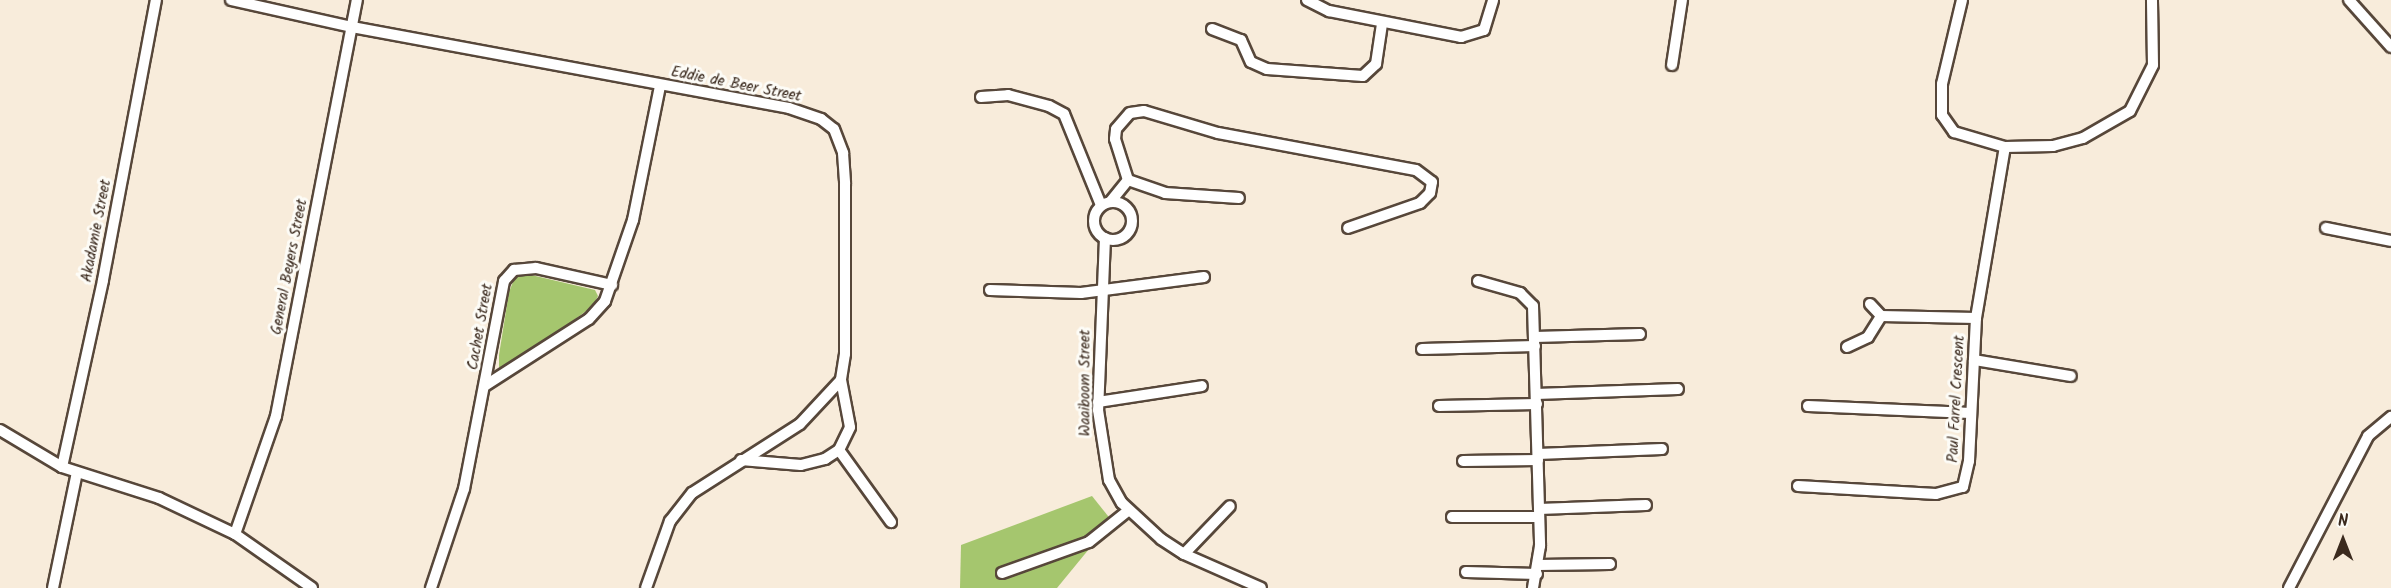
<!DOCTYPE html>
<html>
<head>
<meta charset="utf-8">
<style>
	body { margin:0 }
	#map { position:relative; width:2391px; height:588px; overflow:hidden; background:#f8ecdb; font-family:Kalam,sans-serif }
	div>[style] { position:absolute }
	.green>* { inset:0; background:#a5c66e }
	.roads { filter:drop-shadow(2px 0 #57473a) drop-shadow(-2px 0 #57473a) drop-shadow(0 2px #57473a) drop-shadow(0 -2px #57473a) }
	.minor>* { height:10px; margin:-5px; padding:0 5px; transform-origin:5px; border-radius:5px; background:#fff }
	.minor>.ring { margin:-5px; padding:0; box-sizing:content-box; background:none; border:10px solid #fff; border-radius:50% }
	span { translate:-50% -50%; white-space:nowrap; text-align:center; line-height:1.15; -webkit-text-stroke:6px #fdfcf7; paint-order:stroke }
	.street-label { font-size:15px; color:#3b2a1e }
	.north { position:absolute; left:2313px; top:510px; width:60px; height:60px; -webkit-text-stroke:4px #fdfcf7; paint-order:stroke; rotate:0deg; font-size:16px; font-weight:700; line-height:24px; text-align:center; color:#3b2a1e }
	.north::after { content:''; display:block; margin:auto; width:21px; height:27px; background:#3b2a1e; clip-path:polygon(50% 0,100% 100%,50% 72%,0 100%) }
</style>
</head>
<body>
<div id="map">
	<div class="green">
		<div style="clip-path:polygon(527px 274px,595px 290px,598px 296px,593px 306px,506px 370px,499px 367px,499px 355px,509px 292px,515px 277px)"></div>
		<div style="clip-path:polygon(1092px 496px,1112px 521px,1057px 588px,960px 588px,961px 545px)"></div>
	</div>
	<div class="roads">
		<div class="minor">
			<div style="left:231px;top:0;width:124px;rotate:12.6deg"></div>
			<div style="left:352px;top:27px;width:444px;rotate:10.5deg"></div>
			<div style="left:789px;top:108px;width:34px;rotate:19deg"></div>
			<div style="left:821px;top:119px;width:16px;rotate:38deg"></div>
			<div style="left:834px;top:129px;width:26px;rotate:69deg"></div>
			<div style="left:843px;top:153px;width:31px;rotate:86deg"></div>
			<div style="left:845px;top:184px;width:170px;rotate:90deg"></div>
			<div style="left:845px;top:354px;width:26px;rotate:99deg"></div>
			<div style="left:841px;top:380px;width:60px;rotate:133deg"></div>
			<div style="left:800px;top:424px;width:128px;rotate:147.4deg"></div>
			<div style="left:692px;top:493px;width:36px;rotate:128deg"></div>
			<div style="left:670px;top:521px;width:71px;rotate:109.7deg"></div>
			<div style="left:1307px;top:0;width:25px;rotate:27deg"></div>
			<div style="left:1329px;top:11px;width:135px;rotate:11.1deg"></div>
			<div style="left:1461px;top:37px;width:24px;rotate:-17deg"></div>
			<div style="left:1484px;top:30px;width:31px;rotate:-73deg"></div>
			<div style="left:1962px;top:0;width:86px;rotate:103.4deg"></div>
			<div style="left:1942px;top:84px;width:31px;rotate:90deg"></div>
			<div style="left:1942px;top:115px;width:21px;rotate:55deg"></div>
			<div style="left:1954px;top:132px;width:53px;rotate:16.4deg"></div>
			<div style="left:2005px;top:147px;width:48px;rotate:-1.2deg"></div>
			<div style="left:2053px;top:146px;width:31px;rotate:-15deg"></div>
			<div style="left:2083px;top:138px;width:54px;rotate:-29.9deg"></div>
			<div style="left:2130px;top:111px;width:51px;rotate:-63.4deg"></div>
			<div style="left:2153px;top:65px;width:65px;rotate:-90.9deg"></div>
			<div style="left:2349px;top:0;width:63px;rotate:48.2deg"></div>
			<div style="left:1212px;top:29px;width:31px;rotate:21deg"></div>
			<div style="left:1241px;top:40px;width:24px;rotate:66deg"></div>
			<div style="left:1251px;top:62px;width:17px;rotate:24deg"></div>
			<div style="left:1267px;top:69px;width:96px;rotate:4.2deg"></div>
			<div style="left:1363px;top:76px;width:18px;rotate:-43deg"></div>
			<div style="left:1376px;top:64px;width:40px;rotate:-81.5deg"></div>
			<div style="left:1672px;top:65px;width:66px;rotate:-81.3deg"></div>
			<div style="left:981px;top:97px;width:27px;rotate:-4deg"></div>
			<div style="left:1008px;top:95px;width:42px;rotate:15deg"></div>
			<div style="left:1049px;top:106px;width:17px;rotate:28deg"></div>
			<div style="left:1064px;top:114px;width:98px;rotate:67.9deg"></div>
			<div style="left:1128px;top:180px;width:43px;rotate:-107.6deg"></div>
			<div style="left:1115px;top:139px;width:10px;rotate:-84deg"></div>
			<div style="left:1116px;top:129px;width:21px;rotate:-49deg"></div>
			<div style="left:1130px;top:113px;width:14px;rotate:-8deg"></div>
			<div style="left:1144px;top:111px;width:77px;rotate:16.6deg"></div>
			<div style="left:1218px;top:133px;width:201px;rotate:10.6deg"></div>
			<div style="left:1416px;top:170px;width:20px;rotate:37deg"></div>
			<div style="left:1432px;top:182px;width:11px;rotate:100deg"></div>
			<div style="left:1430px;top:193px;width:14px;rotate:135deg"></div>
			<div style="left:1420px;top:203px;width:76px;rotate:160.9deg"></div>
			<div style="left:1111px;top:201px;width:27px;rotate:-51deg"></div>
			<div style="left:1128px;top:180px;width:39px;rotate:19deg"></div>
			<div style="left:1165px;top:193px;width:74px;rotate:3.9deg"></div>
			<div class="ring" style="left:1094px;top:202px;width:28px;height:28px"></div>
			<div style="left:2326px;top:228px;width:66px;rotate:11.3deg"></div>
			<div style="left:1105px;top:238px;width:172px;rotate:92.3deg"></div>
			<div style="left:1098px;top:410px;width:71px;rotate:81.1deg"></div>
			<div style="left:1109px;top:480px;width:26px;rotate:61deg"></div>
			<div style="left:1122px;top:503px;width:53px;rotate:42.7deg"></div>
			<div style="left:1161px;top:539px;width:27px;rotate:33deg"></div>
			<div style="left:1184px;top:554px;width:84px;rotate:23.8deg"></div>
			<div style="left:1478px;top:281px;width:44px;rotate:15.9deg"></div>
			<div style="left:1520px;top:293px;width:18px;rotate:45deg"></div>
			<div style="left:1533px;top:306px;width:240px;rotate:88.3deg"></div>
			<div style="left:1540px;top:546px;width:43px;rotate:99.5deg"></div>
			<div style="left:990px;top:290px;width:91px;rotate:1.9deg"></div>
			<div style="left:1081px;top:293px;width:124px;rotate:-7.4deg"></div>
			<div style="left:1870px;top:304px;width:16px;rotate:47deg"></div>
			<div style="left:1881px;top:316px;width:95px;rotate:1.2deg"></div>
			<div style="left:1535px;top:337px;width:105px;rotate:-1.6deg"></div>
			<div style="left:1847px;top:347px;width:23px;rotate:-25deg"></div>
			<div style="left:1868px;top:337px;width:25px;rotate:-58deg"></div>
			<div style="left:1422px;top:349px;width:113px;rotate:-1.5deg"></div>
			<div style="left:1974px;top:360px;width:98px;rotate:9.4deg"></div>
			<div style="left:486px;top:385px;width:122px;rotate:-32.7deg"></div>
			<div style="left:589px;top:319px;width:24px;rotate:-48deg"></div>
			<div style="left:605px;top:301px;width:86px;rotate:-70.9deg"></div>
			<div style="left:633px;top:220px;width:137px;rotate:-78.6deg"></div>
			<div style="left:1536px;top:394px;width:142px;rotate:-2deg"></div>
			<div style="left:1098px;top:402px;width:105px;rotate:-8.7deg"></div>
			<div style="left:1439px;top:406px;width:98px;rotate:-1.2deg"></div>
			<div style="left:1808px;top:406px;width:163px;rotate:2.5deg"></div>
			<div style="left:0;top:430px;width:72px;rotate:30.8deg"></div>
			<div style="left:62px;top:467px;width:102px;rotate:17.7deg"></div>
			<div style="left:159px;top:498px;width:84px;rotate:25.3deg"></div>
			<div style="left:235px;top:534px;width:94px;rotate:35deg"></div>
			<div style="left:839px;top:450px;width:89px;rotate:54.2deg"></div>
			<div style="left:1538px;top:454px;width:124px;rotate:-2.3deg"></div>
			<div style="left:741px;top:460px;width:60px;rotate:4.8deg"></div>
			<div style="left:801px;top:465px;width:25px;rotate:-14deg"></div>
			<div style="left:825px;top:459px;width:17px;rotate:-33deg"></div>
			<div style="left:839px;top:450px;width:25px;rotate:-64deg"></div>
			<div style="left:850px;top:427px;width:48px;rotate:-100.8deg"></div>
			<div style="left:1463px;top:461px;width:75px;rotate:-0.8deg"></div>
			<div style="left:62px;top:467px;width:191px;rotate:-77.6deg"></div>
			<div style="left:103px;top:280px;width:285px;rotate:-79.3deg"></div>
			<div style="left:1798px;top:486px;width:138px;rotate:3.3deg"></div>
			<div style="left:1936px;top:494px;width:28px;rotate:-15deg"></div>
			<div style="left:1963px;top:487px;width:27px;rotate:-77deg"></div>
			<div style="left:1969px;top:461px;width:143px;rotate:-87.2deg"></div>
			<div style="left:1976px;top:318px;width:173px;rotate:-80.4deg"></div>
			<div style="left:1539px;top:509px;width:107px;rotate:-2.1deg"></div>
			<div style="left:1452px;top:517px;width:87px"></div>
			<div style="left:235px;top:534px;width:125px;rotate:-70.8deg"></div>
			<div style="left:276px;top:416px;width:424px;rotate:-79deg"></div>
			<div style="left:1184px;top:554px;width:66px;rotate:-46.2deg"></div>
			<div style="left:1538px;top:565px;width:72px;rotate:-0.8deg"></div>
			<div style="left:1466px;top:572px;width:71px;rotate:1.6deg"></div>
			<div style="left:1002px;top:573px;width:92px;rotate:-19.6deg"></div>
			<div style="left:1089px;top:542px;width:51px;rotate:-38.7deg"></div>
			<div style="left:53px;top:588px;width:118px;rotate:-78.3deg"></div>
			<div style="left:431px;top:588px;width:104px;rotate:-71.6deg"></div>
			<div style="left:464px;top:489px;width:212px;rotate:-79.1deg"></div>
			<div style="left:504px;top:281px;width:15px;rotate:-48deg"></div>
			<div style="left:514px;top:270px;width:22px;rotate:-5deg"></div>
			<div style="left:536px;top:268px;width:78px;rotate:12.6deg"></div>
			<div style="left:2289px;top:588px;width:171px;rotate:-62.5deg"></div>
			<div style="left:2368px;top:436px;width:30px;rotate:-40deg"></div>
		</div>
	</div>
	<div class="street-label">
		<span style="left:736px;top:85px;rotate:11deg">Eddie de Beer Street</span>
		<span style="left:97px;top:231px;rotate:-79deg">Akadamie Street</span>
		<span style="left:290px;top:267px;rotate:-79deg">General Beyers Street</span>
		<span style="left:481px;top:327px;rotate:-80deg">Cachet Street</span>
		<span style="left:1086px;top:383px;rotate:-90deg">Waaiboom Street</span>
		<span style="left:1957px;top:399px;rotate:-87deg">Paul Farrel Crescent</span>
	</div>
	<div class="north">N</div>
</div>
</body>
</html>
